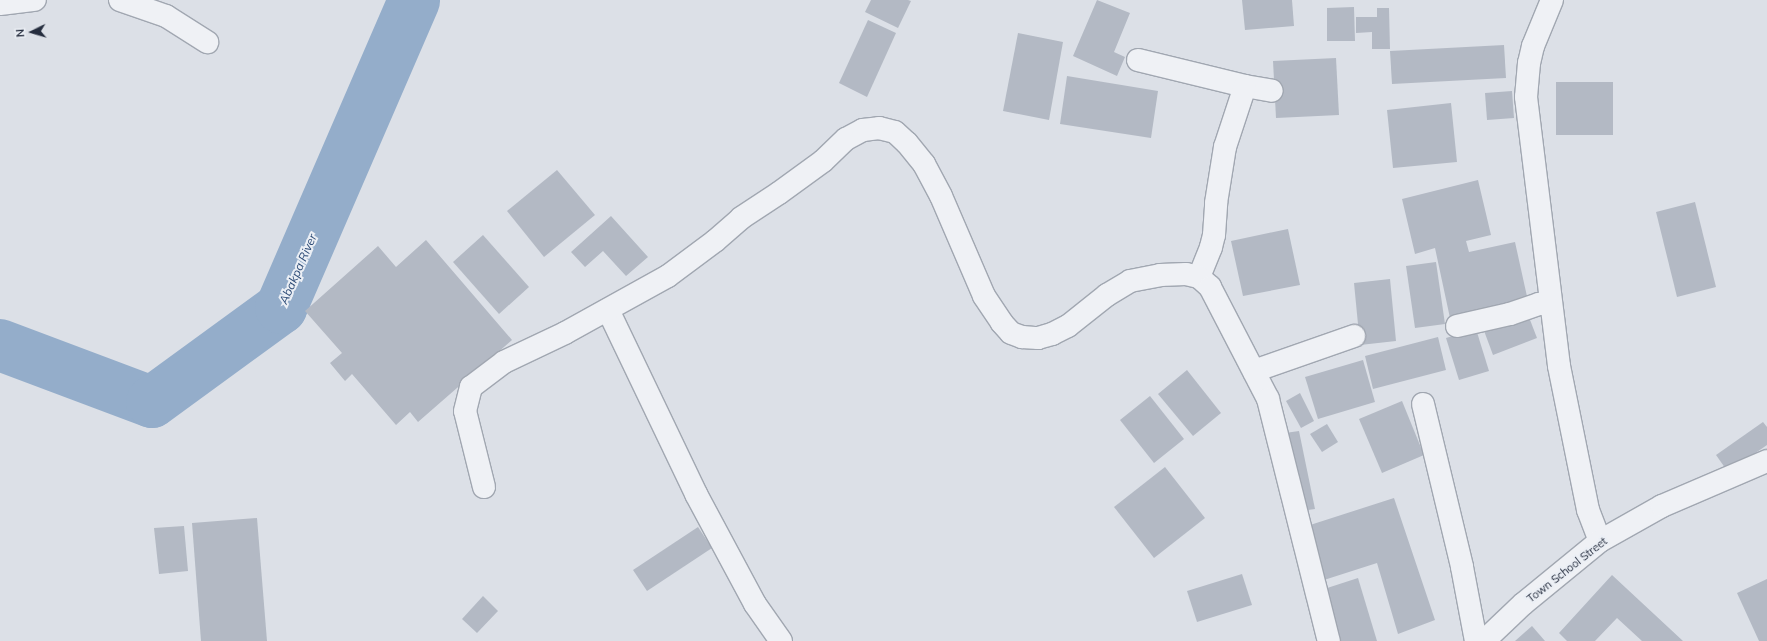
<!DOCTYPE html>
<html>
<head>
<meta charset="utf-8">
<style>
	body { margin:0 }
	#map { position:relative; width:1767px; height:641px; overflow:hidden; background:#dce0e7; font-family:Mulish,sans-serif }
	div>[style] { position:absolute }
	.river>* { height:52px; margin:-26px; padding:0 26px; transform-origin:26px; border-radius:26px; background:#94adca }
	.building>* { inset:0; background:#b3b9c4 }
	.roads { filter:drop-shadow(1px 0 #a1a7b1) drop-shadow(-1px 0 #a1a7b1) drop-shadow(0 1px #a1a7b1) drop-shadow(0 -1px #a1a7b1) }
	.minor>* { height:22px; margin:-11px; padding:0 11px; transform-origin:11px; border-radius:11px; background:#eff1f5 }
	span { translate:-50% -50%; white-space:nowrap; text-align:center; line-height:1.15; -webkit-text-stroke:4px #ebeff5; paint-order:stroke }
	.street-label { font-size:11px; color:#252d3e }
	.water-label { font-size:12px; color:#2c4a75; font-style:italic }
	.north { position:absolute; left:12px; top:12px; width:40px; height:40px; -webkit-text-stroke:3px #ebeff5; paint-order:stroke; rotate:265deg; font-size:11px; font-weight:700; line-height:16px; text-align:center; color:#252d3e }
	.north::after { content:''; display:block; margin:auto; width:14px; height:18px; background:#252d3e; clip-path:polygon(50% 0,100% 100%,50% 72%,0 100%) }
</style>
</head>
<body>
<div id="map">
	<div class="river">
		<div style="left:0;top:345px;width:162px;rotate:20.6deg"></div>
		<div style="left:152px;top:402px;width:160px;rotate:-36.1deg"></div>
		<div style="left:281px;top:308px;width:335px;rotate:-66.6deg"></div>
	</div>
	<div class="building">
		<div style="clip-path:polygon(871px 0,908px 0,911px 1px,898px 28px,865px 12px)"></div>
		<div style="clip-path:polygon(1097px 0,1130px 13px,1114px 52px,1125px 57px,1117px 76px,1073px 56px)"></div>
		<div style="clip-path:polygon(1242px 0,1292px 0,1294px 26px,1245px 30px)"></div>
		<div style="clip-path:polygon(1354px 7px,1355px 41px,1327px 41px,1327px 8px)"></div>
		<div style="clip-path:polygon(1377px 8px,1389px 8px,1390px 49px,1372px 49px,1372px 32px,1356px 33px,1356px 17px,1377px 17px)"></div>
		<div style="clip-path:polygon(868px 20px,896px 33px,867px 97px,839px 83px)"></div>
		<div style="clip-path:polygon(1018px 33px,1063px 42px,1049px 120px,1003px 111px)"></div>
		<div style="clip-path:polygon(1504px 45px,1506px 78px,1392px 84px,1390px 51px)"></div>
		<div style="clip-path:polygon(1336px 58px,1339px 115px,1276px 118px,1273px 61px)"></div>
		<div style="clip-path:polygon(1067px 76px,1158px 91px,1151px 138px,1060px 124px)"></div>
		<div style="clip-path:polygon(1556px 82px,1613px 82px,1613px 135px,1556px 135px)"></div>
		<div style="clip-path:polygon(1512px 91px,1514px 118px,1487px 120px,1485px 93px)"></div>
		<div style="clip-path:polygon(1451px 103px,1457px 162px,1393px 168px,1387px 110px)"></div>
		<div style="clip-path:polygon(557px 170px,595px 215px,544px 257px,507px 211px)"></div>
		<div style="clip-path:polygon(1478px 180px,1491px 235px,1466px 241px,1469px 252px,1515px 242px,1528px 301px,1450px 318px,1435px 248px,1415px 254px,1402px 199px)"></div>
		<div style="clip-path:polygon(1695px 202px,1716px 287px,1677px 297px,1656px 212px)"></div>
		<div style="clip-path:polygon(611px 216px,648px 257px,626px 276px,603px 251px,585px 267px,571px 252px)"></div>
		<div style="clip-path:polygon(1288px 229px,1300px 285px,1243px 296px,1231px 241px)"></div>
		<div style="clip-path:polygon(483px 235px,529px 287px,499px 314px,453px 262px)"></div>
		<div style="clip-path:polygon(426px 240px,512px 340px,418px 422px,410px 412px,396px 425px,352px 374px,345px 381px,330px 363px,342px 353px,305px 311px,378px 246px,396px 267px)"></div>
		<div style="clip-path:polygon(1436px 262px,1445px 324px,1415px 328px,1406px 266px)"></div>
		<div style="clip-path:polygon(1390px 279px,1396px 341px,1360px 345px,1354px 283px)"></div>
		<div style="clip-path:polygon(1527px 312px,1537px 338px,1493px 355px,1483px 328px)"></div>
		<div style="clip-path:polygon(1476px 329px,1489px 371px,1459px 380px,1446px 338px)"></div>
		<div style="clip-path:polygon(1438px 337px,1446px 370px,1373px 389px,1365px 356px)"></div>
		<div style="clip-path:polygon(1363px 360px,1375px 402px,1318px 419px,1305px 377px)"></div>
		<div style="clip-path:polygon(1187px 370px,1221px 413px,1193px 436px,1158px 394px)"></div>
		<div style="clip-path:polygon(1300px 393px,1314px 421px,1301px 428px,1286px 401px)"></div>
		<div style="clip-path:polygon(1150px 396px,1184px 439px,1154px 463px,1120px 420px)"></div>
		<div style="clip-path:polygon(1402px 401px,1424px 455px,1382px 473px,1359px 419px)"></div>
		<div style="clip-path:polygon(1763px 422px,1767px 427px,1767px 445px,1728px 472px,1716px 455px)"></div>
		<div style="clip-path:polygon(1327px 424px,1338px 442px,1322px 452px,1310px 434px)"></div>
		<div style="clip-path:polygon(1299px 431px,1315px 509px,1301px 511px,1285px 433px)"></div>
		<div style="clip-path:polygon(1165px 467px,1205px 518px,1154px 558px,1114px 507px)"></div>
		<div style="clip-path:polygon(1394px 498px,1435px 620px,1398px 634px,1377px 563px,1324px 580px,1307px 526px)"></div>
		<div style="clip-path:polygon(257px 518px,267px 641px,201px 641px,192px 523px)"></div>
		<div style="clip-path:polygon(184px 526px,188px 571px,159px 574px,154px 528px)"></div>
		<div style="clip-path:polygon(698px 527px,712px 548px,647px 591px,633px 570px)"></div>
		<div style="clip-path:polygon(1242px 574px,1252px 605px,1197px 622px,1187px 591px)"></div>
		<div style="clip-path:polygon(1612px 575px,1683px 641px,1642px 641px,1617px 618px,1595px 641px,1567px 641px,1559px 633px)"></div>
		<div style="clip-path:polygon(1358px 578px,1377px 641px,1337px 641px,1321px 590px)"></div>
		<div style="clip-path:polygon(1767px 579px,1767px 641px,1759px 641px,1737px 593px)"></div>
		<div style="clip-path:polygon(483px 596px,498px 611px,477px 633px,462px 619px)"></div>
		<div style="clip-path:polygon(1532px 626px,1545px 641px,1515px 641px)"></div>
	</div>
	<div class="roads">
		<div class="minor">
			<div style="left:120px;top:0;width:49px;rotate:19.2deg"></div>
			<div style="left:166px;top:16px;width:49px;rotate:32.4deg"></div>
			<div style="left:1552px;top:0;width:50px;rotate:112.4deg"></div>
			<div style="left:1533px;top:46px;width:17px;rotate:103deg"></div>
			<div style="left:1529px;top:63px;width:34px;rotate:95deg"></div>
			<div style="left:1526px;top:97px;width:271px;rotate:83deg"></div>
			<div style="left:1559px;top:366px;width:147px;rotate:78.6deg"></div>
			<div style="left:1588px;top:510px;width:33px;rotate:69deg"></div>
			<div style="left:0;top:4px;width:35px;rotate:-7deg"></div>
			<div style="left:1138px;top:60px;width:110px;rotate:13.7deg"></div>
			<div style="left:1245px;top:86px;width:27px;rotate:10deg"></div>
			<div style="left:1199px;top:277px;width:32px;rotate:-68deg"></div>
			<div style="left:1211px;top:247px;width:12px;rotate:-76deg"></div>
			<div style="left:1214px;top:235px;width:32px;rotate:-86deg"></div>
			<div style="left:1216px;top:203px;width:57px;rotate:-80.9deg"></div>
			<div style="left:1225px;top:147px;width:64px;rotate:-71.8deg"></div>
			<div style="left:608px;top:310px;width:204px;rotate:64.4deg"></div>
			<div style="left:696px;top:494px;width:125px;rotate:61.8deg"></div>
			<div style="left:755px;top:604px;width:45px;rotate:54.9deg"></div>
			<div style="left:1457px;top:326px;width:54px;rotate:-12.8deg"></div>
			<div style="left:1510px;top:314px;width:31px;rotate:-19deg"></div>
			<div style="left:1539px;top:304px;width:11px"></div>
			<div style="left:1254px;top:371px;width:106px;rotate:-19.3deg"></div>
			<div style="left:1423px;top:404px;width:168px;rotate:76.5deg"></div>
			<div style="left:1462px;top:567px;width:75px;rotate:79.3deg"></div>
			<div style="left:484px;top:487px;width:78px;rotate:-104deg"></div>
			<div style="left:465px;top:411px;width:25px;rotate:-76deg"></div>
			<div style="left:471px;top:387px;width:41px;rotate:-37.1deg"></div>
			<div style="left:504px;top:362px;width:68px;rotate:-25.4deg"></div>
			<div style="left:565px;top:333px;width:118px;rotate:-29deg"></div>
			<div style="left:668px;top:276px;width:59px;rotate:-36.7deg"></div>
			<div style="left:715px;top:241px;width:35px;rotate:-41deg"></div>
			<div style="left:741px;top:218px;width:45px;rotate:-33.3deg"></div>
			<div style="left:779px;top:193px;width:54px;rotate:-36deg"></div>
			<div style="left:823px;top:161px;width:32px;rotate:-44deg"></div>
			<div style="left:846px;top:139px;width:19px;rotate:-28deg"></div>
			<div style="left:863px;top:130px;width:16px;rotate:-7deg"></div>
			<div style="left:879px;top:128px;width:16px;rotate:14deg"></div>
			<div style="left:895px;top:132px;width:16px;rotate:43deg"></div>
			<div style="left:907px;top:143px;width:27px;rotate:51deg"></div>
			<div style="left:924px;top:164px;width:36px;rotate:62deg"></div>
			<div style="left:941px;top:196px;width:109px;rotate:66.7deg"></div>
			<div style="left:984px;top:296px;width:32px;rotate:56deg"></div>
			<div style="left:1002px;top:323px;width:13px;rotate:48deg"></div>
			<div style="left:1011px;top:333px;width:12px;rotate:20deg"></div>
			<div style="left:1022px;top:337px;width:16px;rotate:4deg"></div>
			<div style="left:1038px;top:338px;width:15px;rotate:-16deg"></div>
			<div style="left:1052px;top:334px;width:18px;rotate:-27deg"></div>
			<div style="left:1068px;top:326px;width:50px;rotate:-38.5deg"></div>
			<div style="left:1107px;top:295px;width:27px;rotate:-31deg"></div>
			<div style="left:1130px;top:281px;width:31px;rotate:-11deg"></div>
			<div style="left:1160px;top:275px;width:26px;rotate:-2deg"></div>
			<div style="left:1186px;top:274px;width:13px;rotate:13deg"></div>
			<div style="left:1199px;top:277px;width:15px;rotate:42deg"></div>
			<div style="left:1210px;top:287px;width:126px;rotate:62.6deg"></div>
			<div style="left:1268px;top:399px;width:250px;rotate:75.9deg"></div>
			<div style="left:1484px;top:641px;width:54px;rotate:-43.5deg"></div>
			<div style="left:1523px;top:604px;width:99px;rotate:-39.3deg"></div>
			<div style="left:1600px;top:541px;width:71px;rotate:-29.4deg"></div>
			<div style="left:1662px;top:506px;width:114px;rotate:-23.2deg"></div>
		</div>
	</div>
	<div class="street-label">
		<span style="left:1567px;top:570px;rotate:-38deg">Town School Street</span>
	</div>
	<div class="water-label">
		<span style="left:298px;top:269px;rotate:-66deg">Abakpa River</span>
	</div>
	<div class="north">N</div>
</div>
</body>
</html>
